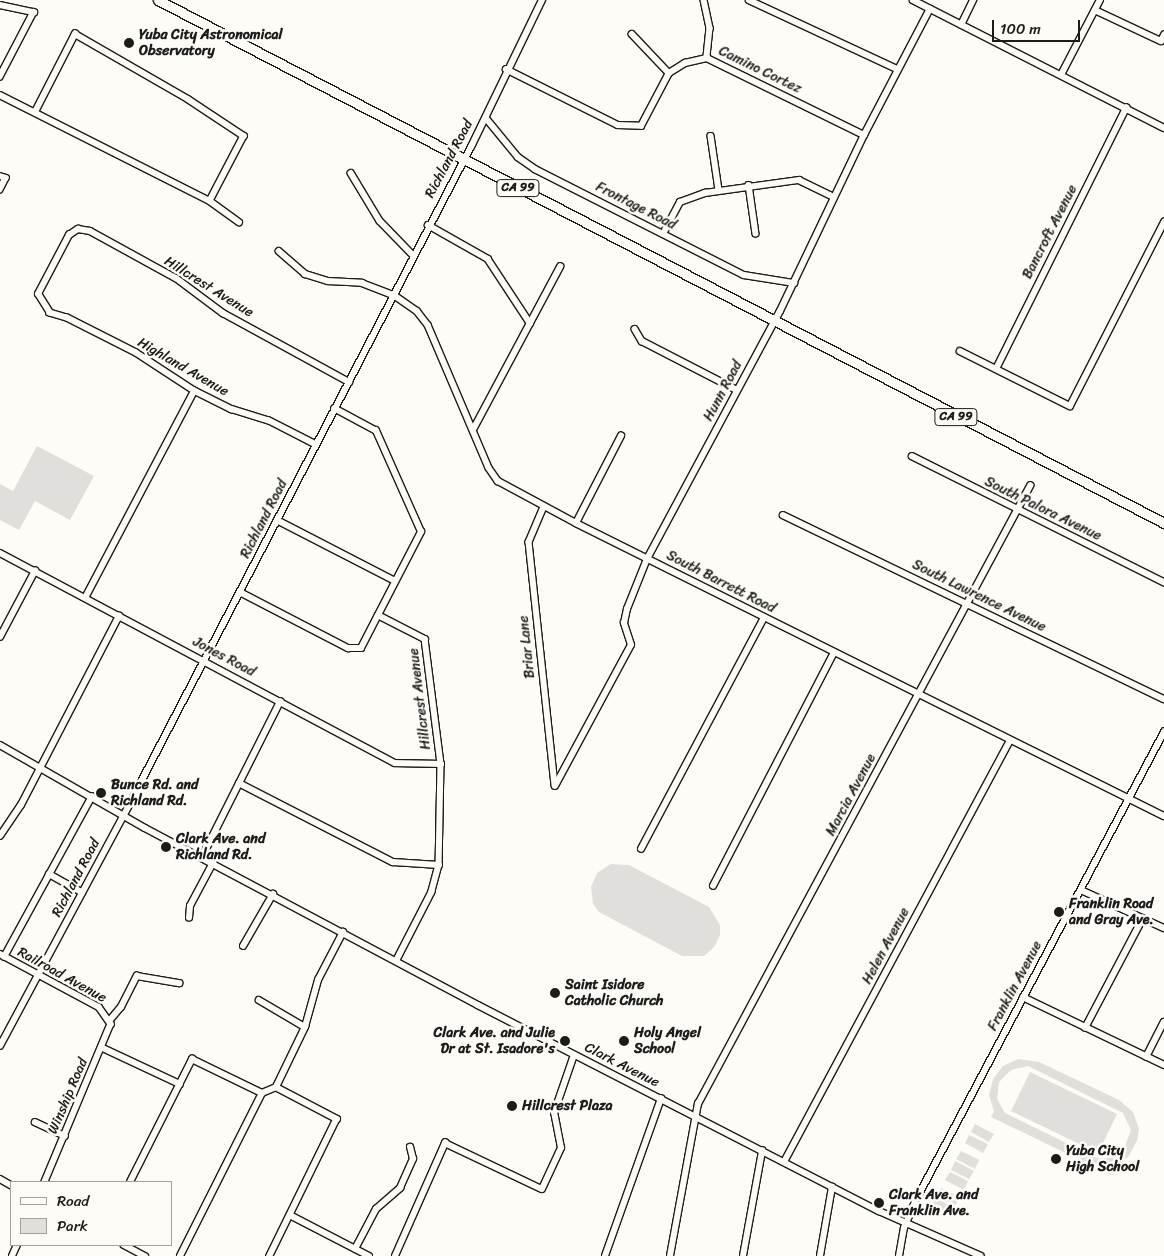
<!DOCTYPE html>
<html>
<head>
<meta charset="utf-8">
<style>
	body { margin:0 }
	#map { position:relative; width:1164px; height:1256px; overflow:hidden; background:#fdfcf7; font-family:Sriracha,sans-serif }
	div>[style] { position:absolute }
	.green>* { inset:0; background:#e0dfdb }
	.roads { filter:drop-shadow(1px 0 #1c1c1c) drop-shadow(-1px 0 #1c1c1c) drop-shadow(0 1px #1c1c1c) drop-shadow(0 -1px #1c1c1c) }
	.minor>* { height:5.5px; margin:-2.75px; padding:0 2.75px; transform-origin:2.75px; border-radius:2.75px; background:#fdfcf7 }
	.highway>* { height:9px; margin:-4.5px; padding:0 4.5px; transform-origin:4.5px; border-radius:4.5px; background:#fdfcf7 }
	.dots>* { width:14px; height:14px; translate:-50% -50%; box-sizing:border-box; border:2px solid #fdfcf7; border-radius:50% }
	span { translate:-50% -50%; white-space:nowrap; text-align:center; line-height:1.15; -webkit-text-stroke:5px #fdfcf7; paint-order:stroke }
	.shield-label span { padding:1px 4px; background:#fdfcf7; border:1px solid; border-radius:4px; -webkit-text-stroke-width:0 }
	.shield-label { font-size:12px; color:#1c1c1c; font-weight:700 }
	.poi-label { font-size:14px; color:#1c1c1c; font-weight:700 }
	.left { translate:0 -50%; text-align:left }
	.right { translate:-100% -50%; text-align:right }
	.street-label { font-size:14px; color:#1c1c1c }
	.legend { position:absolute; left:10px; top:1181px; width:162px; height:65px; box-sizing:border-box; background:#fdfcf7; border:1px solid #a3a29f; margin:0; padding:6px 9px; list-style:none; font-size:15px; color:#1c1c1c }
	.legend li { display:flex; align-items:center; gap:10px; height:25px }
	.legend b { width:25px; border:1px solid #a3a29f }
	.scale { position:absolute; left:992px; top:20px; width:88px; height:22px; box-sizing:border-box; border:2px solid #1c1c1c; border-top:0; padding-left:6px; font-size:15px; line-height:18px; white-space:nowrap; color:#1c1c1c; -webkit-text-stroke:4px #fdfcf7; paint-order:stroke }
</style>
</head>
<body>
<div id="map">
	<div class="green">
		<div style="clip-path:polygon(37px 446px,94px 476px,70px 520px,35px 501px,19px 530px,0 520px,0 484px,13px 491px)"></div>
		<div style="clip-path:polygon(611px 864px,629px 865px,709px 907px,720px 925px,720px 935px,714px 947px,704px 956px,682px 956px,599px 912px,593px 904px,591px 887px,597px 873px)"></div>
		<div style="clip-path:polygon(evenodd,1018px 1059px,1039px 1062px,1119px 1100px,1133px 1112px,1139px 1129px,1137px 1141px,1128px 1157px,1112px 1166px,1115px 1167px,1111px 1175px,991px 1117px,994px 1111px,989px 1095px,993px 1079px,1003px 1066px,1018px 1059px,1028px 1066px,1123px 1113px,1131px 1130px,1123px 1151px,1111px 1158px,1097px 1158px,1005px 1113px,997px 1099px,999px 1082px,1011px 1070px,1028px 1066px)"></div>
		<div style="clip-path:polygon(1030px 1072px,1117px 1114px,1098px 1153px,1011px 1111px)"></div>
		<div style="clip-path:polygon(975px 1124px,994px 1134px,989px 1142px,971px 1132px)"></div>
		<div style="clip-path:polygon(969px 1135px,988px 1144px,983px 1153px,965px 1143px)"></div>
		<div style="clip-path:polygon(961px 1151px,979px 1160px,975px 1169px,956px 1159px)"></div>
		<div style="clip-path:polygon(955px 1161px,974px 1171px,969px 1179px,951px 1170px)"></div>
		<div style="clip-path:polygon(950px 1172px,968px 1181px,964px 1190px,945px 1180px)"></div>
		<div style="clip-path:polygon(941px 1188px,960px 1197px,955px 1206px,937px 1196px)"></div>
		<div style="clip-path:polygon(936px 1198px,954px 1208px,949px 1216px,931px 1207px)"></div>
	</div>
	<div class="roads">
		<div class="minor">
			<div style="left:704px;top:0;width:29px;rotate:78deg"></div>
			<div style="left:710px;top:28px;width:30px;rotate:96deg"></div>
			<div style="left:749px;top:0;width:163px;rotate:25deg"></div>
			<div style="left:913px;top:0;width:282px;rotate:27deg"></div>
			<div style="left:0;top:5px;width:35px;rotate:12deg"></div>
			<div style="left:34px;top:12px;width:73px;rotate:117.6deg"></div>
			<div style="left:1095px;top:10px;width:73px;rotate:25.2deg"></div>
			<div style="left:1161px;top:41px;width:7px;rotate:-63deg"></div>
			<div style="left:961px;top:25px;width:28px;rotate:-64deg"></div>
			<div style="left:632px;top:34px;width:54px;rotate:46.5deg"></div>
			<div style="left:506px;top:69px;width:125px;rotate:26.6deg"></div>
			<div style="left:618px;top:125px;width:23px;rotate:2deg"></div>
			<div style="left:641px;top:126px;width:60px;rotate:-62.2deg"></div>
			<div style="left:669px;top:73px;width:19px;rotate:-32deg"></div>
			<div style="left:685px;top:63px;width:23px;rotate:-13deg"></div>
			<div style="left:707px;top:58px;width:175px;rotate:26.1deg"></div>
			<div style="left:1062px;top:73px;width:82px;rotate:-62.5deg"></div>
			<div style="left:0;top:95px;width:235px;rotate:26.8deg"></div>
			<div style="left:210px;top:201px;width:36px;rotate:36deg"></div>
			<div style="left:35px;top:112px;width:88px;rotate:-62.9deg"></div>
			<div style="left:75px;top:34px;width:130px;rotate:29.9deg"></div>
			<div style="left:188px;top:99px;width:67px;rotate:33.5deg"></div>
			<div style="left:244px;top:136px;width:73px;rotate:117.6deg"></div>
			<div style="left:486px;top:118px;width:50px;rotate:50.6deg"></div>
			<div style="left:518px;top:157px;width:21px;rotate:35deg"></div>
			<div style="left:535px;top:169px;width:234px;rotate:26.9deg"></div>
			<div style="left:744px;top:275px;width:51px;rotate:9.1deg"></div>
			<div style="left:711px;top:136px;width:55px;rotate:81.6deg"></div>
			<div style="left:351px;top:173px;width:56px;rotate:58.9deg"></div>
			<div style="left:380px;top:221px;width:47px;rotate:45.9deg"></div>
			<div style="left:0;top:176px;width:6px;rotate:18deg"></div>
			<div style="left:6px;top:178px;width:13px;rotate:117deg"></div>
			<div style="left:749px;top:185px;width:49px;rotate:81.9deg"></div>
			<div style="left:428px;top:225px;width:69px;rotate:29.5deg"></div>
			<div style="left:488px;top:259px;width:77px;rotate:56.7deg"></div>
			<div style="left:663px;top:234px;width:36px;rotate:-62deg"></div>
			<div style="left:680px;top:202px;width:27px;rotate:-20deg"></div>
			<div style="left:705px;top:193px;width:95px;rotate:-7.9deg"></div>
			<div style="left:799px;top:180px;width:39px;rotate:26deg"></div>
			<div style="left:279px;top:251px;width:35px;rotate:41deg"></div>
			<div style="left:305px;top:274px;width:24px;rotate:17deg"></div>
			<div style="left:328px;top:281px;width:34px;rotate:3deg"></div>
			<div style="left:362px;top:283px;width:34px;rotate:21deg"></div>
			<div style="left:394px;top:295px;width:28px;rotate:35deg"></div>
			<div style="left:417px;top:311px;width:18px;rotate:52deg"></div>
			<div style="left:428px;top:325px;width:155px;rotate:66.9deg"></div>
			<div style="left:489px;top:468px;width:16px;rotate:55deg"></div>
			<div style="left:498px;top:481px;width:89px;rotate:28.3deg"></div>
			<div style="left:576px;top:523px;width:657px;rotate:26.49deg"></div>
			<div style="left:635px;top:329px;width:14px;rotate:60deg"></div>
			<div style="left:642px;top:341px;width:107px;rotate:27.3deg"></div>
			<div style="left:960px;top:351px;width:123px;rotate:26.6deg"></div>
			<div style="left:1070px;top:406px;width:207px;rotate:-62.9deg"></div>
			<div style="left:996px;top:369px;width:292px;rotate:-63.5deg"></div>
			<div style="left:474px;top:428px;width:183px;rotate:-61.9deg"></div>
			<div style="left:316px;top:445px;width:53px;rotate:-152.9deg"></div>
			<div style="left:269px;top:421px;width:39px;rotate:-163deg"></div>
			<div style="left:232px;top:410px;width:42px;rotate:-153.4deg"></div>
			<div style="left:194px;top:391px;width:69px;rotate:-146.8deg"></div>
			<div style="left:136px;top:353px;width:77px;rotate:-153.1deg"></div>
			<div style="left:67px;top:318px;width:18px;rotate:-164deg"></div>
			<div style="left:50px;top:313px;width:22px;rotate:-122deg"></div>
			<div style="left:38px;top:294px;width:67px;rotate:-62.3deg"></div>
			<div style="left:69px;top:235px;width:11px;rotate:-34deg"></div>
			<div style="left:78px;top:229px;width:12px;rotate:9deg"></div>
			<div style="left:90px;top:231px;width:98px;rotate:28.7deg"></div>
			<div style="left:176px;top:278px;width:59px;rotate:36.7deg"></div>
			<div style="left:223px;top:313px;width:144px;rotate:28.7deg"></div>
			<div style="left:912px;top:456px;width:282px;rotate:26.6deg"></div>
			<div style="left:544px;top:507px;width:38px;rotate:113deg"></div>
			<div style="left:529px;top:542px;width:245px;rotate:83.9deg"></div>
			<div style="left:783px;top:515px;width:423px;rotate:25.8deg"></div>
			<div style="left:277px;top:520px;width:133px;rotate:27.3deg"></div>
			<div style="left:576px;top:523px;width:98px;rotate:-62.7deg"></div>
			<div style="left:0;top:553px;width:447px;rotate:28deg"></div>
			<div style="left:395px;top:763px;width:46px;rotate:1.2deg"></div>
			<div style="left:240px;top:592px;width:122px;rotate:27.4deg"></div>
			<div style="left:348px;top:648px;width:13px"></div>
			<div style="left:361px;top:648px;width:131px;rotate:-62.7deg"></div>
			<div style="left:421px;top:532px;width:111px;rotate:-114deg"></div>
			<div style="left:376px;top:431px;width:47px;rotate:-151.8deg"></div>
			<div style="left:85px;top:598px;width:234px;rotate:-62.2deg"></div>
			<div style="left:378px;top:615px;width:53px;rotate:27.1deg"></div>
			<div style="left:425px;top:639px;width:126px;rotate:82.7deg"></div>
			<div style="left:441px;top:764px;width:101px;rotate:91.1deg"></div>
			<div style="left:439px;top:865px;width:28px;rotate:105deg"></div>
			<div style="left:432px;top:892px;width:76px;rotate:117.2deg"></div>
			<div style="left:0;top:637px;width:75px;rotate:-62.1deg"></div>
			<div style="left:0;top:745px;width:167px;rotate:29.8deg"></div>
			<div style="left:145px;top:828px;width:377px;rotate:28deg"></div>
			<div style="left:478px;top:1005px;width:451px;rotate:27.2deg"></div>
			<div style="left:879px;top:1211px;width:111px;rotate:23.8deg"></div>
			<div style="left:239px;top:783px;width:173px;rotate:27.2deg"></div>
			<div style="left:393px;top:862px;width:46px;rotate:3.7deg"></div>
			<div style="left:555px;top:786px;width:160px;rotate:-61.7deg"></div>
			<div style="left:631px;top:645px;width:23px;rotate:-108deg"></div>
			<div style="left:624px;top:623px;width:14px;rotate:-78deg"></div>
			<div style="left:627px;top:609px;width:54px;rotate:-68.2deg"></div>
			<div style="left:647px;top:559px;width:281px;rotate:-61.8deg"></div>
			<div style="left:780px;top:311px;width:195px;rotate:-64.5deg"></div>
			<div style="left:864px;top:135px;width:142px;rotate:-62.4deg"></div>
			<div style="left:0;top:836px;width:37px;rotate:-56deg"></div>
			<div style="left:21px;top:805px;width:213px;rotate:-62.6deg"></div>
			<div style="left:641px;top:849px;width:262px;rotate:-62deg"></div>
			<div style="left:202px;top:857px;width:174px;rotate:-63.3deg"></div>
			<div style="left:49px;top:874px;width:38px;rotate:29deg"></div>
			<div style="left:713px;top:886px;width:263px;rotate:-62.6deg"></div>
			<div style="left:1081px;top:890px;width:91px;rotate:24.6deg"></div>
			<div style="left:189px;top:918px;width:12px;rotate:-85deg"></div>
			<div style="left:190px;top:906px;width:49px;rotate:-61.9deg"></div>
			<div style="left:243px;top:946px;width:60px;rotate:-60deg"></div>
			<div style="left:0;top:954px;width:112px;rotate:28.2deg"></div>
			<div style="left:99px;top:1007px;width:21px;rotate:55deg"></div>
			<div style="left:111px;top:1024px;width:171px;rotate:112.7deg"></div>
			<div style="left:4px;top:957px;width:183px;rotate:-61.3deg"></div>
			<div style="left:1023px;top:997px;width:157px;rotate:25.7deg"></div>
			<div style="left:259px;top:1000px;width:53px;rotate:30.4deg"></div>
			<div style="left:110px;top:1020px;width:17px;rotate:-50deg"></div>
			<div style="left:121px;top:1007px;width:35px;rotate:-63deg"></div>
			<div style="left:137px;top:976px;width:43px;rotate:9.5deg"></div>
			<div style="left:1085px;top:1028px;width:124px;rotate:-62.2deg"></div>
			<div style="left:0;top:1046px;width:273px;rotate:-61.8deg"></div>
			<div style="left:129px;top:805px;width:742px;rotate:-62.54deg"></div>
			<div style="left:471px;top:147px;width:163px;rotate:-64.2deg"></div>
			<div style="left:103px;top:1048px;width:85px;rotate:25.1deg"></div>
			<div style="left:1146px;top:1057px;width:39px;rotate:-63deg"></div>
			<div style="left:276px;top:1087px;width:67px;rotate:-64.2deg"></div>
			<div style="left:305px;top:1027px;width:49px;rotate:-74.5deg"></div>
			<div style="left:318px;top:980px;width:54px;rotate:-62.5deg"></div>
			<div style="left:35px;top:1122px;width:33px;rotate:25deg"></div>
			<div style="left:784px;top:1162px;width:478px;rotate:-61.8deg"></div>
			<div style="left:0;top:1179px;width:13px;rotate:29deg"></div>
			<div style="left:130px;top:1182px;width:138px;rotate:-63.2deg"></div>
			<div style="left:192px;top:1059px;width:78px;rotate:25.9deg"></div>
			<div style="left:262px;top:1093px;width:15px;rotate:-23deg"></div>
			<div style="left:276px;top:1087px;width:69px;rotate:27.7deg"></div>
			<div style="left:337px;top:1119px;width:153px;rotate:116.1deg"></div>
			<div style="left:290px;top:1215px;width:89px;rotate:27.4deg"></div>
			<div style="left:124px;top:1245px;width:24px;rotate:28deg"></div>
			<div style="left:355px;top:1249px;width:45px;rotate:-62.3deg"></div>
			<div style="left:376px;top:1209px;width:32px;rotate:-41deg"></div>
			<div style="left:400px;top:1188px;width:32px;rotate:-66deg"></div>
			<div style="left:413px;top:1159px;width:12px;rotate:-104deg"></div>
			<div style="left:12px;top:1256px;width:12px;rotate:-66deg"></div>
			<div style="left:180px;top:1256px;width:182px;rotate:-63.3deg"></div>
			<div style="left:395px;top:1256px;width:124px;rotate:-66.1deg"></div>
			<div style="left:445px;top:1143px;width:107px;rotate:25.4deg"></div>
			<div style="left:542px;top:1189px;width:45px;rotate:-65.1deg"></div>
			<div style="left:561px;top:1148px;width:36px;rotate:-101deg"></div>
			<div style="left:554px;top:1113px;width:61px;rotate:-71deg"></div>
			<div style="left:605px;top:1256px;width:167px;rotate:-70.4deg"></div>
			<div style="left:670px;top:1256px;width:155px;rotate:-79.6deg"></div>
			<div style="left:698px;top:1104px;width:702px;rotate:-61.75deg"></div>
			<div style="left:743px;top:1256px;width:107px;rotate:-79.7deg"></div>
			<div style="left:820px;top:1256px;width:70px;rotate:-80.1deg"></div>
			<div style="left:899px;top:1256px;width:28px;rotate:-80deg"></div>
			<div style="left:904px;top:1228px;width:30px;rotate:-67deg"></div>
			<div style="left:916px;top:1200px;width:530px;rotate:-62.08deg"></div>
		</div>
		<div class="highway">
			<div style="left:158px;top:0;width:1134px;rotate:27.47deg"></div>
		</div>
	</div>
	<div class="dots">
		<div style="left:129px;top:43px;background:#1c1c1c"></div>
		<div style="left:101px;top:793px;background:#1c1c1c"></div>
		<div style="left:166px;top:847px;background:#1c1c1c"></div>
		<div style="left:1059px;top:912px;background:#1c1c1c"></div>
		<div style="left:555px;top:993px;background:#1c1c1c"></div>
		<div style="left:565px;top:1041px;background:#1c1c1c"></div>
		<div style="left:624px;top:1041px;background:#1c1c1c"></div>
		<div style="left:512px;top:1106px;background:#1c1c1c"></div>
		<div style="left:1056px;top:1159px;background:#1c1c1c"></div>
		<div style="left:879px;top:1203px;background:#1c1c1c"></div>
	</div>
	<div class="shield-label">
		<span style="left:518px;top:188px">CA 99</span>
		<span style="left:956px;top:417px">CA 99</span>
	</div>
	<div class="poi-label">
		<span class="left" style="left:139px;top:43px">Yuba City Astronomical<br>Observatory</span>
		<span class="left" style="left:111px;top:793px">Bunce Rd. and<br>Richland Rd.</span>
		<span class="left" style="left:176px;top:847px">Clark Ave. and<br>Richland Rd.</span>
		<span class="left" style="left:1069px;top:912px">Franklin Road<br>and Gray Ave.</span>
		<span class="left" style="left:565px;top:993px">Saint Isidore<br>Catholic Church</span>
		<span class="right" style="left:555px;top:1041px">Clark Ave. and Julie<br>Dr at St. Isadore's</span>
		<span class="left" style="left:634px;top:1041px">Holy Angel<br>School</span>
		<span class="left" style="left:522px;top:1106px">Hillcrest Plaza</span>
		<span class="left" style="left:1066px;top:1159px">Yuba City<br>High School</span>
		<span class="left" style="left:889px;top:1203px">Clark Ave. and<br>Franklin Ave.</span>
	</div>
	<div class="street-label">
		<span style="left:760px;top:70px;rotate:26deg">Camino Cortez</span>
		<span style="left:449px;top:159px;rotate:-62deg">Richland Road</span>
		<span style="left:636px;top:206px;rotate:27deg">Frontage Road</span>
		<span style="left:1050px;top:232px;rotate:-63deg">Bancroft Avenue</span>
		<span style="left:209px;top:287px;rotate:32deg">Hillcrest Avenue</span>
		<span style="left:183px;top:367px;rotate:30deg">Highland Avenue</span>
		<span style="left:723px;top:391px;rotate:-62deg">Hunn Road</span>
		<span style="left:1043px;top:509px;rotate:26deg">South Palora Avenue</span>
		<span style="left:264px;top:519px;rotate:-63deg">Richland Road</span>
		<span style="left:721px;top:582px;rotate:27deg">South Barrett Road</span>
		<span style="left:979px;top:596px;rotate:26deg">South Lawrence Avenue</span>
		<span style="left:527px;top:647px;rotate:-96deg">Briar Lane</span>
		<span style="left:224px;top:657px;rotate:28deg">Jones Road</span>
		<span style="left:420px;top:699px;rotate:-97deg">Hillcrest Avenue</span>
		<span style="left:851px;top:795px;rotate:-62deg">Marcia Avenue</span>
		<span style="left:76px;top:878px;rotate:-62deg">Richland Road</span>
		<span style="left:886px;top:946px;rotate:-62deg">Helen Avenue</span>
		<span style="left:62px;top:975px;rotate:29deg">Railroad Avenue</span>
		<span style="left:1015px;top:986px;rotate:-62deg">Franklin Avenue</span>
		<span style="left:622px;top:1065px;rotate:27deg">Clark Avenue</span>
		<span style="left:68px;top:1096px;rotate:-67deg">Winship Road</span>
	</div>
	<ul class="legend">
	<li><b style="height:6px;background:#fdfcf7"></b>Road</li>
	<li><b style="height:14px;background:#e0dfdb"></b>Park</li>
	</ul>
	<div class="scale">100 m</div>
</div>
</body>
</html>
